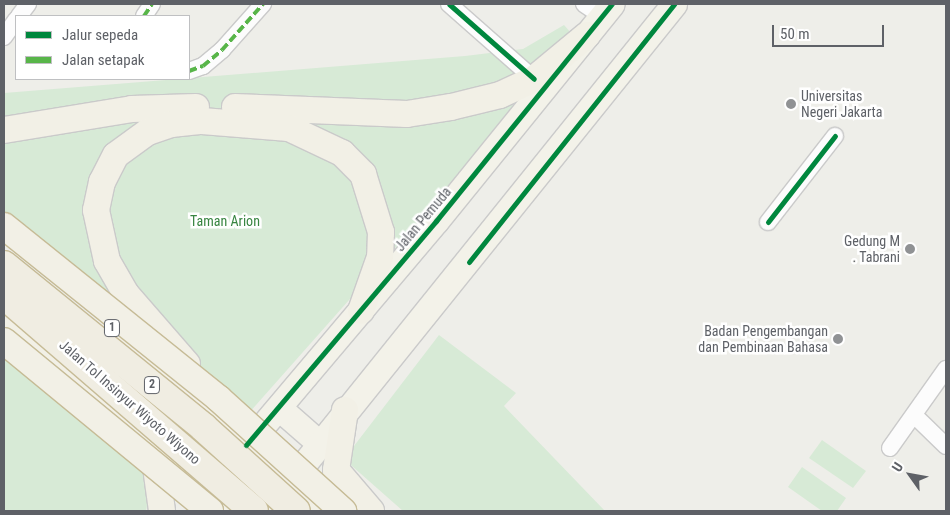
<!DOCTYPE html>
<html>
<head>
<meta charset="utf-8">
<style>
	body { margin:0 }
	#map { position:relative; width:950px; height:515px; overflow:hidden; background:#eeeee9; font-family:"Roboto Condensed",sans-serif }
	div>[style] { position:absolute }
	.green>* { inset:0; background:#d7ead6 }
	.roads { filter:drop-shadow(1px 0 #cacaca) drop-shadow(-1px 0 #cacaca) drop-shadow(0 1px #cacaca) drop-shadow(0 -1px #cacaca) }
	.minor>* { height:16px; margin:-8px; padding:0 8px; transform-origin:8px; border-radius:8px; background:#fcfcfc }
	.primary>* { height:25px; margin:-12.5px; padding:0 12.5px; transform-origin:12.5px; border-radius:12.5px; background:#f3f2e9 }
	.trunk>* { height:26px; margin:-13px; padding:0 13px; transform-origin:13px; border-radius:13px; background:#f2f0e6 }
	.bridges { filter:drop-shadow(1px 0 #c6bb96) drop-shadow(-1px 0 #c6bb96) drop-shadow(0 1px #c6bb96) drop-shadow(0 -1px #c6bb96) }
	.trunk-bridge>* { height:26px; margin:-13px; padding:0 13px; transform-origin:13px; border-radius:13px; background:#f2f0e6 }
	.motorway-bridge>* { height:28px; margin:-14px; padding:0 14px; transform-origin:14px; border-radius:14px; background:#f0ede2 }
	.quiet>* { height:4px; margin-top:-2px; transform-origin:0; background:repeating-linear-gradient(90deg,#58b549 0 8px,transparent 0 12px) }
	.cycleway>* { height:5px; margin:-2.5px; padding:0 2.5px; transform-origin:2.5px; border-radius:2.5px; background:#00873e }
	.dots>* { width:14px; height:14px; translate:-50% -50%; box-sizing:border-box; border:2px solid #fff; border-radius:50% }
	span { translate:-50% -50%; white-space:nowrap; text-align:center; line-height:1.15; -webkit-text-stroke:5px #fff; paint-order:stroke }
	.shield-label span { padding:1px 4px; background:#fff; border:1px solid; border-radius:4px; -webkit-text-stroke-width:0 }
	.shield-label { font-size:12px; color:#5e6167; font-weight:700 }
	.poi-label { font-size:14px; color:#5e6167 }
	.left { translate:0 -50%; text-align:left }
	.right { translate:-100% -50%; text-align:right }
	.street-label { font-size:14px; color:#5e6167 }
	.park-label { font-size:14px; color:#388541 }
	.frame { position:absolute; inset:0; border:5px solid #5e6167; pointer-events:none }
	.legend { position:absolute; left:15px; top:15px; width:175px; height:65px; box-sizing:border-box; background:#fff; border:1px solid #bfc0c2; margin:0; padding:6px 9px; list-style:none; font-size:15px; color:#5e6167 }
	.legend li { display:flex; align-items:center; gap:10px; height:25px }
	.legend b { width:25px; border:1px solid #bfc0c2 }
	.north { position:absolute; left:885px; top:450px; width:50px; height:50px; -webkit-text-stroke:4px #fff; paint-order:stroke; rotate:302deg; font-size:14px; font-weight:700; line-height:20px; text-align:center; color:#5e6167 }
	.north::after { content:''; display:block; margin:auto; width:18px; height:22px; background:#5e6167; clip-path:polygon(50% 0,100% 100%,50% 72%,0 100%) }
	.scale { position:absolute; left:772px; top:25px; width:112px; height:22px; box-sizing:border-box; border:2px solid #5e6167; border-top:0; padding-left:6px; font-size:15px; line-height:18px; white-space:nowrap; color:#5e6167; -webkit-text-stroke:4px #fff; paint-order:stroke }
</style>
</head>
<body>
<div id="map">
	<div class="green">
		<div style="clip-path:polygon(564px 25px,572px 34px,545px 79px,240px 423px,4px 225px,4px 93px,465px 56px,523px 49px)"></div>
		<div style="clip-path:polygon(439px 335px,516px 393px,504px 406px,605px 511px,403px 511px,344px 459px)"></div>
		<div style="clip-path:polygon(4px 351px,149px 467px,151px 485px,146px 511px,4px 511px)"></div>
		<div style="clip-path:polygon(822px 440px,866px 471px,853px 488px,809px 458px)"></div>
		<div style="clip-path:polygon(802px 467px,846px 498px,837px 511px,822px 511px,788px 487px)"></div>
	</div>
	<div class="roads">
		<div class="minor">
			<div style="left:449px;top:4px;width:113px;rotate:41.4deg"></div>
			<div style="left:584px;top:4px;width:22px;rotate:34deg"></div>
			<div style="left:19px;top:16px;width:15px;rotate:-53deg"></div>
			<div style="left:144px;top:16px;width:14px;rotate:-56deg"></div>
			<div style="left:4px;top:37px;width:21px;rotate:-55deg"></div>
			<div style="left:189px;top:71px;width:15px;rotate:-20deg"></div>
			<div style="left:203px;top:66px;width:25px;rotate:-40deg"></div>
			<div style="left:222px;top:50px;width:62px;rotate:-48.3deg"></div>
			<div style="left:768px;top:222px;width:109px;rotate:-52.1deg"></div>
			<div style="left:915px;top:416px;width:43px;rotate:44.1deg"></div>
			<div style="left:890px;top:448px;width:97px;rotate:-54.7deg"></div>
		</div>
		<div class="primary">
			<div style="left:279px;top:408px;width:53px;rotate:41.2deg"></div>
			<div style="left:205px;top:494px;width:358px;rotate:-49.8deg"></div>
			<div style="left:436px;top:221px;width:279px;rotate:-51deg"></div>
			<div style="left:266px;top:511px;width:651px;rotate:-51.18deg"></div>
		</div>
		<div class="trunk">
			<div style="left:235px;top:107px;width:172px;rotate:2.3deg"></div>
			<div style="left:407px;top:114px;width:45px;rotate:-9deg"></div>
			<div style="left:451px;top:107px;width:50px;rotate:-13.8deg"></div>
			<div style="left:500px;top:95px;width:38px;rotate:-25deg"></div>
			<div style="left:534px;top:79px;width:69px;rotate:-39.7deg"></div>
			<div style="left:4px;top:130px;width:130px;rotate:-9.3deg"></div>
			<div style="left:132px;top:109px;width:64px;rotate:-1.8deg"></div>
			<div style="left:4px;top:318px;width:296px;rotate:40.6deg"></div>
			<div style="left:122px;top:336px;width:264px;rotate:41.6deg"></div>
			<div style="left:187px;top:364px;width:93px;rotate:-131.1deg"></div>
			<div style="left:126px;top:294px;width:38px;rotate:-120deg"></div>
			<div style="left:107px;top:261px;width:52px;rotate:-102.2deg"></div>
			<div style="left:96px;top:210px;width:29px;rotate:-78deg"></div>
			<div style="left:102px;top:182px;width:30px;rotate:-63deg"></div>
			<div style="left:116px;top:155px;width:39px;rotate:-36deg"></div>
			<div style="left:148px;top:132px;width:24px;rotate:-19deg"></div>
			<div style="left:171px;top:124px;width:31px;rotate:-6deg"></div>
			<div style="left:202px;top:121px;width:87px;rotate:4.6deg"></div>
			<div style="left:289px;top:128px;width:59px;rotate:25.3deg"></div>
			<div style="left:342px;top:153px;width:30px;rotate:45deg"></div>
			<div style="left:363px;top:174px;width:61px;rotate:72.8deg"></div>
			<div style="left:381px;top:232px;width:25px;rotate:92deg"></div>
			<div style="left:380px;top:257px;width:57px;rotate:109.4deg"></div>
			<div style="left:345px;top:410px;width:61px;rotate:98.5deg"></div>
			<div style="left:336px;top:470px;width:54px;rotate:49.5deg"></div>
			<div style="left:154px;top:453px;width:59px;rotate:82.1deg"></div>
		</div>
	</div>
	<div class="bridges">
		<div class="trunk-bridge">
			<div style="left:4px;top:226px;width:275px;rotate:38.8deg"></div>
			<div style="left:218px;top:398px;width:169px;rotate:42.1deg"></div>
			<div style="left:4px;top:341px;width:267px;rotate:39.5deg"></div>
		</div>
		<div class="motorway-bridge">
			<div style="left:4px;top:265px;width:257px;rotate:39.1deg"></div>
			<div style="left:203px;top:427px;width:125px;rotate:42.1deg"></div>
			<div style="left:4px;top:295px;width:330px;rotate:40.8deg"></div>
		</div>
	</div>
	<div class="quiet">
		<div style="left:144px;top:16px;width:14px;rotate:-56deg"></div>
		<div style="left:189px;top:71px;width:15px;rotate:-20deg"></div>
		<div style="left:203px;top:66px;width:25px;rotate:-40deg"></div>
		<div style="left:222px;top:50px;width:62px;rotate:-48.3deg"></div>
	</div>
	<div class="cycleway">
		<div style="left:449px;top:4px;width:113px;rotate:41.4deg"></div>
		<div style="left:768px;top:222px;width:109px;rotate:-52.1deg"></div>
		<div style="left:469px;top:262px;width:330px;rotate:-51.5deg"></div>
		<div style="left:246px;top:445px;width:294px;rotate:-49.7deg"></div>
		<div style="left:436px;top:221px;width:279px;rotate:-51deg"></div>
	</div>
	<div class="dots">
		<div style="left:791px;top:104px;background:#909294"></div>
		<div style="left:910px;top:249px;background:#909294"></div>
		<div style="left:838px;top:339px;background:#909294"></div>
	</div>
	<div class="shield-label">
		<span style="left:112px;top:328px">1</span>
		<span style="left:152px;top:385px">2</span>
	</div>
	<div class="poi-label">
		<span class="left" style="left:801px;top:104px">Universitas<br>Negeri Jakarta</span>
		<span class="right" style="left:900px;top:249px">Gedung M<br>. Tabrani</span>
		<span class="right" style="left:828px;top:339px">Badan Pengembangan<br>dan Pembinaan Bahasa</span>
	</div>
	<div class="street-label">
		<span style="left:423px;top:219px;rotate:-50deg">Jalan Pemuda</span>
		<span style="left:130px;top:402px;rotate:41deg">Jalan Tol Insinyur Wiyoto Wiyono</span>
	</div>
	<div class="park-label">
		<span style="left:225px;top:221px">Taman Arion</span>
	</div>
	<div class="frame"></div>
	<ul class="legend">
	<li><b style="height:6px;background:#00873e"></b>Jalur sepeda</li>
	<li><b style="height:6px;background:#58b549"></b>Jalan setapak</li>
	</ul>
	<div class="north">U</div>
	<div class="scale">50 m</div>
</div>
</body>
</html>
